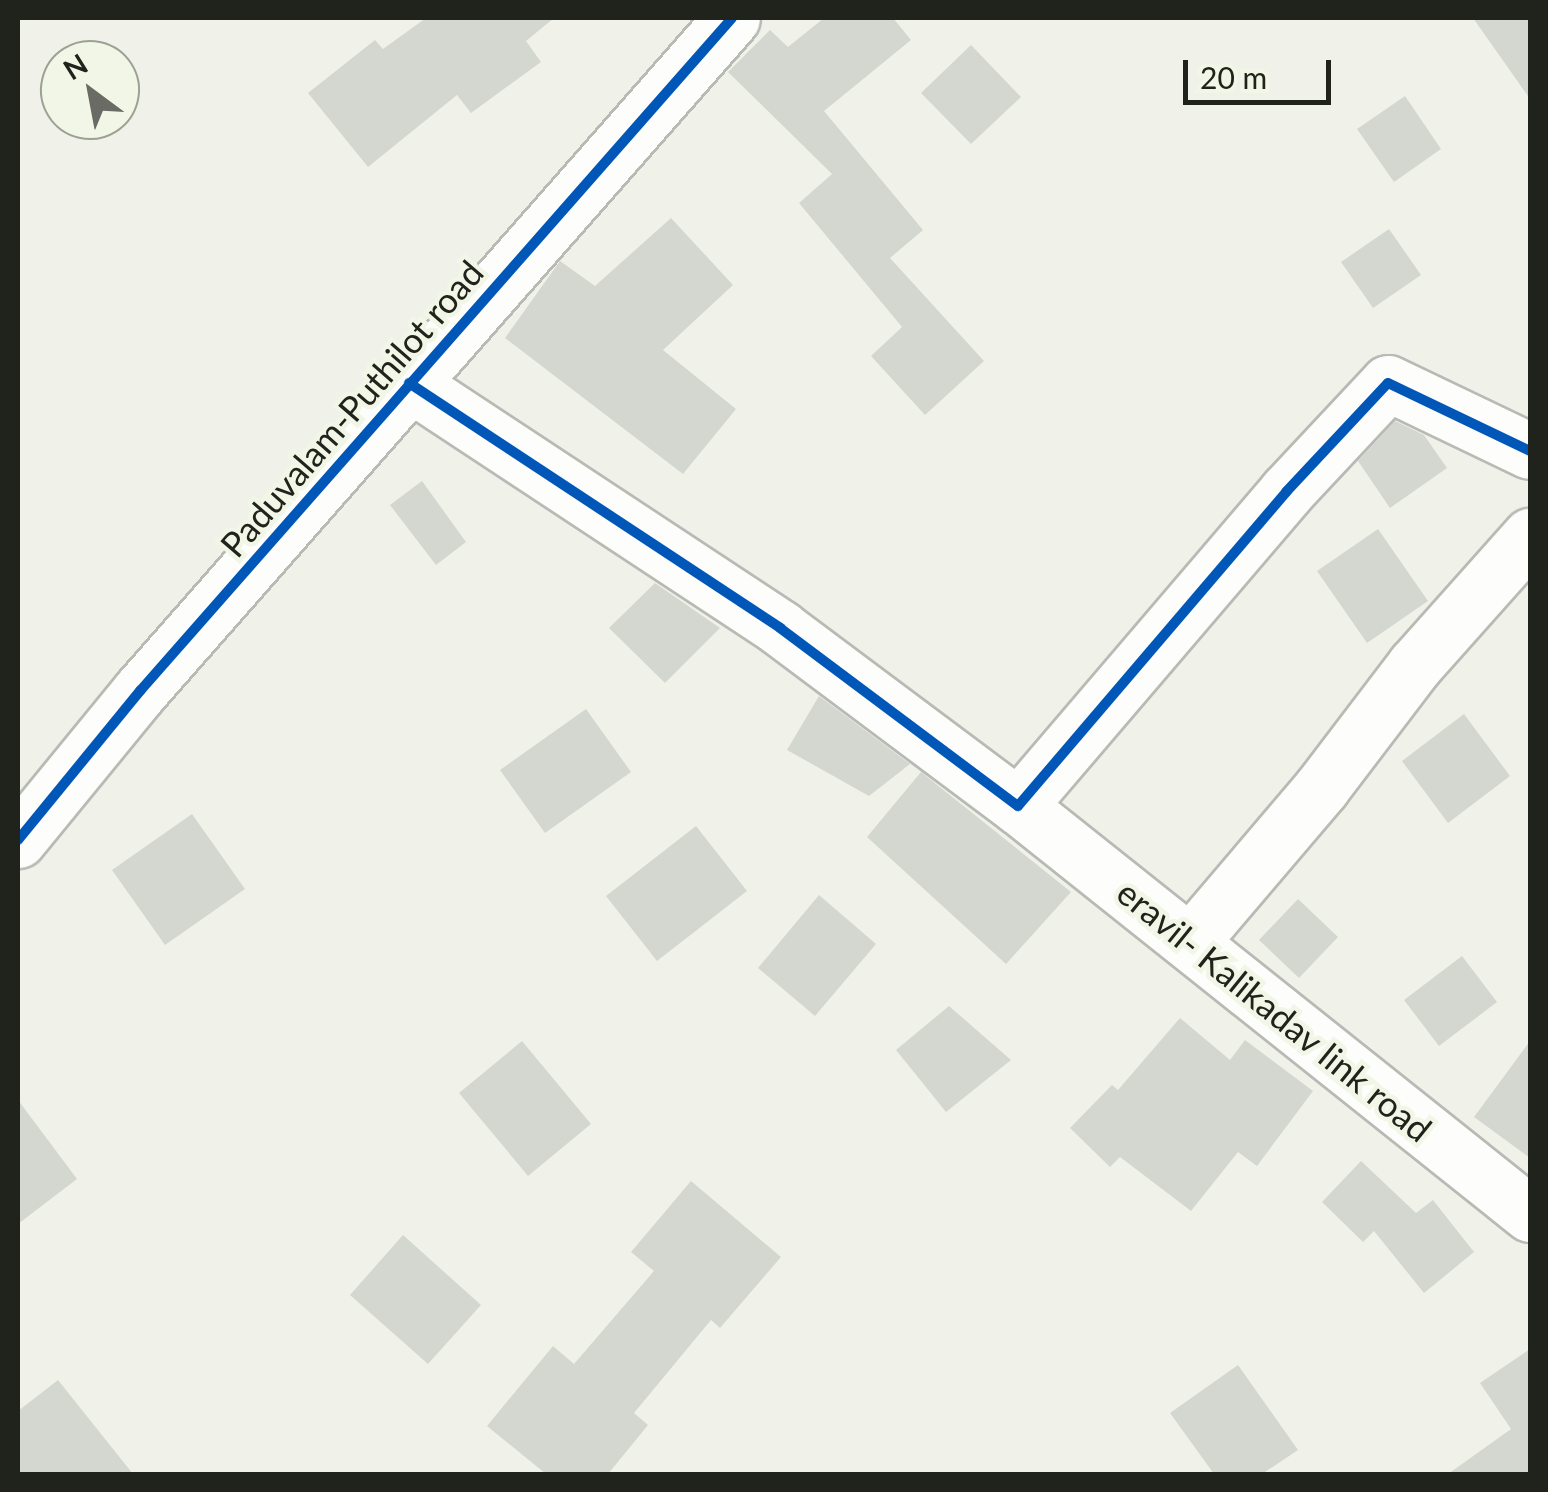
<!DOCTYPE html>
<html>
<head>
<meta charset="utf-8">
<style>
	body { margin:0 }
	#map { position:relative; width:1548px; height:1492px; overflow:hidden; background:#f0f2ea; font-family:Lato,sans-serif }
	div>[style] { position:absolute }
	.building>* { inset:0; background:#d4d6d0 }
	.roads { filter:drop-shadow(2px 0 #b8bab4) drop-shadow(-2px 0 #b8bab4) drop-shadow(0 2px #b8bab4) drop-shadow(0 -2px #b8bab4) }
	.minor>* { height:55px; margin:-27.5px; padding:0 27.5px; transform-origin:27.5px; border-radius:27.5px; background:#fdfdfc }
	.cycleway>* { height:10px; margin:-5px; padding:0 5px; transform-origin:5px; border-radius:5px; background:#0057b8 }
	span { translate:-50% -50%; white-space:nowrap; text-align:center; line-height:1.15; -webkit-text-stroke:9px #f1f6e6; paint-order:stroke }
	.street-label { font-size:35px; color:#20221c }
	.frame { position:absolute; inset:0; border:20px solid #20221c; pointer-events:none }
	.north { position:absolute; left:40px; top:40px; width:100px; height:100px; box-sizing:border-box; background:#f1f6e6; border:2px solid #9da195; border-radius:50%; rotate:328deg; font-size:28px; font-weight:700; line-height:40px; text-align:center; color:#20221c }
	.north::after { content:''; display:block; margin:auto; width:35px; height:45px; background:#696b64; clip-path:polygon(50% 0,100% 100%,50% 72%,0 100%) }
	.scale { position:absolute; left:1183px; top:60px; width:148px; height:45px; box-sizing:border-box; border:5px solid #20221c; border-top:0; padding-left:12px; font-size:30px; line-height:35px; white-space:nowrap; color:#20221c; -webkit-text-stroke:8px #f1f6e6; paint-order:stroke }
</style>
</head>
<body>
<div id="map">
	<div class="building">
		<div style="clip-path:polygon(426px 18px,554px 18px,526px 41px,541px 62px,471px 113px,457px 95px,368px 167px,308px 93px,375px 40px,383px 49px)"></div>
		<div style="clip-path:polygon(824px 18px,893px 18px,911px 40px,824px 111px,923px 230px,890px 258px,984px 361px,925px 415px,871px 356px,902px 327px,799px 203px,832px 174px,728px 72px,770px 30px,788px 47px)"></div>
		<div style="clip-path:polygon(1473px 18px,1530px 18px,1530px 99px)"></div>
		<div style="clip-path:polygon(971px 45px,1021px 97px,971px 144px,921px 93px)"></div>
		<div style="clip-path:polygon(1405px 96px,1441px 149px,1394px 182px,1357px 129px)"></div>
		<div style="clip-path:polygon(671px 218px,733px 285px,663px 350px,736px 409px,683px 474px,505px 338px,560px 261px,595px 286px)"></div>
		<div style="clip-path:polygon(1389px 229px,1421px 275px,1373px 308px,1341px 262px)"></div>
		<div style="clip-path:polygon(1395px 421px,1424px 435px,1447px 468px,1390px 508px,1358px 461px)"></div>
		<div style="clip-path:polygon(422px 481px,466px 542px,436px 565px,390px 505px)"></div>
		<div style="clip-path:polygon(1378px 529px,1428px 601px,1367px 643px,1317px 571px)"></div>
		<div style="clip-path:polygon(655px 583px,720px 628px,665px 683px,609px 628px)"></div>
		<div style="clip-path:polygon(819px 696px,910px 764px,869px 796px,787px 750px)"></div>
		<div style="clip-path:polygon(586px 709px,631px 772px,545px 833px,500px 770px)"></div>
		<div style="clip-path:polygon(1464px 714px,1510px 776px,1448px 823px,1402px 761px)"></div>
		<div style="clip-path:polygon(921px 772px,1071px 892px,1006px 964px,867px 837px)"></div>
		<div style="clip-path:polygon(192px 814px,245px 889px,165px 945px,112px 870px)"></div>
		<div style="clip-path:polygon(696px 826px,747px 891px,657px 961px,606px 896px)"></div>
		<div style="clip-path:polygon(819px 895px,876px 944px,815px 1016px,758px 968px)"></div>
		<div style="clip-path:polygon(1298px 899px,1338px 937px,1299px 978px,1259px 940px)"></div>
		<div style="clip-path:polygon(1462px 956px,1497px 1002px,1439px 1046px,1404px 1000px)"></div>
		<div style="clip-path:polygon(949px 1006px,1011px 1060px,946px 1112px,896px 1050px)"></div>
		<div style="clip-path:polygon(1180px 1018px,1230px 1060px,1245px 1040px,1313px 1091px,1257px 1166px,1238px 1152px,1191px 1211px,1120px 1157px,1110px 1167px,1070px 1128px,1112px 1085px,1118px 1090px)"></div>
		<div style="clip-path:polygon(522px 1041px,591px 1124px,528px 1176px,459px 1093px)"></div>
		<div style="clip-path:polygon(1530px 1041px,1530px 1158px,1474px 1117px)"></div>
		<div style="clip-path:polygon(18px 1100px,77px 1179px,18px 1224px)"></div>
		<div style="clip-path:polygon(1361px 1161px,1416px 1213px,1433px 1200px,1474px 1252px,1424px 1293px,1374px 1231px,1363px 1242px,1322px 1202px)"></div>
		<div style="clip-path:polygon(691px 1181px,781px 1257px,720px 1328px,711px 1320px,634px 1413px,648px 1425px,608px 1474px,546px 1474px,487px 1426px,553px 1346px,574px 1364px,654px 1271px,631px 1252px)"></div>
		<div style="clip-path:polygon(403px 1235px,481px 1305px,428px 1364px,350px 1295px)"></div>
		<div style="clip-path:polygon(1530px 1349px,1530px 1474px,1448px 1474px,1511px 1429px,1480px 1383px)"></div>
		<div style="clip-path:polygon(1238px 1365px,1298px 1450px,1262px 1474px,1214px 1474px,1170px 1413px)"></div>
		<div style="clip-path:polygon(58px 1380px,133px 1474px,18px 1474px,18px 1411px)"></div>
	</div>
	<div class="roads">
		<div class="minor">
			<div style="left:409px;top:383px;width:445px;rotate:33.4deg"></div>
			<div style="left:780px;top:628px;width:297px;rotate:36.8deg"></div>
			<div style="left:1018px;top:806px;width:413px;rotate:-49.5deg"></div>
			<div style="left:1286px;top:492px;width:149px;rotate:-46.9deg"></div>
			<div style="left:1388px;top:383px;width:157px;rotate:25.6deg"></div>
			<div style="left:1018px;top:806px;width:655px;rotate:38.55deg"></div>
			<div style="left:18px;top:840px;width:193px;rotate:-50.7deg"></div>
			<div style="left:140px;top:691px;width:896px;rotate:-48.66deg"></div>
			<div style="left:1192px;top:940px;width:201px;rotate:-49.6deg"></div>
			<div style="left:1322px;top:787px;width:153px;rotate:-52.7deg"></div>
			<div style="left:1415px;top:665px;width:173px;rotate:-48.3deg"></div>
		</div>
	</div>
	<div class="cycleway">
		<div style="left:409px;top:383px;width:445px;rotate:33.4deg"></div>
		<div style="left:780px;top:628px;width:297px;rotate:36.8deg"></div>
		<div style="left:1018px;top:806px;width:413px;rotate:-49.5deg"></div>
		<div style="left:1286px;top:492px;width:149px;rotate:-46.9deg"></div>
		<div style="left:1388px;top:383px;width:157px;rotate:25.6deg"></div>
		<div style="left:18px;top:840px;width:193px;rotate:-50.7deg"></div>
		<div style="left:140px;top:691px;width:896px;rotate:-48.66deg"></div>
	</div>
	<div class="street-label">
		<span style="left:351px;top:408px;rotate:-49deg">Paduvalam-Puthilot road</span>
		<span style="left:1275px;top:1010px;rotate:39deg">eravil- Kalikadav link road</span>
	</div>
	<div class="frame"></div>
	<div class="north">N</div>
	<div class="scale">20 m</div>
</div>
</body>
</html>
